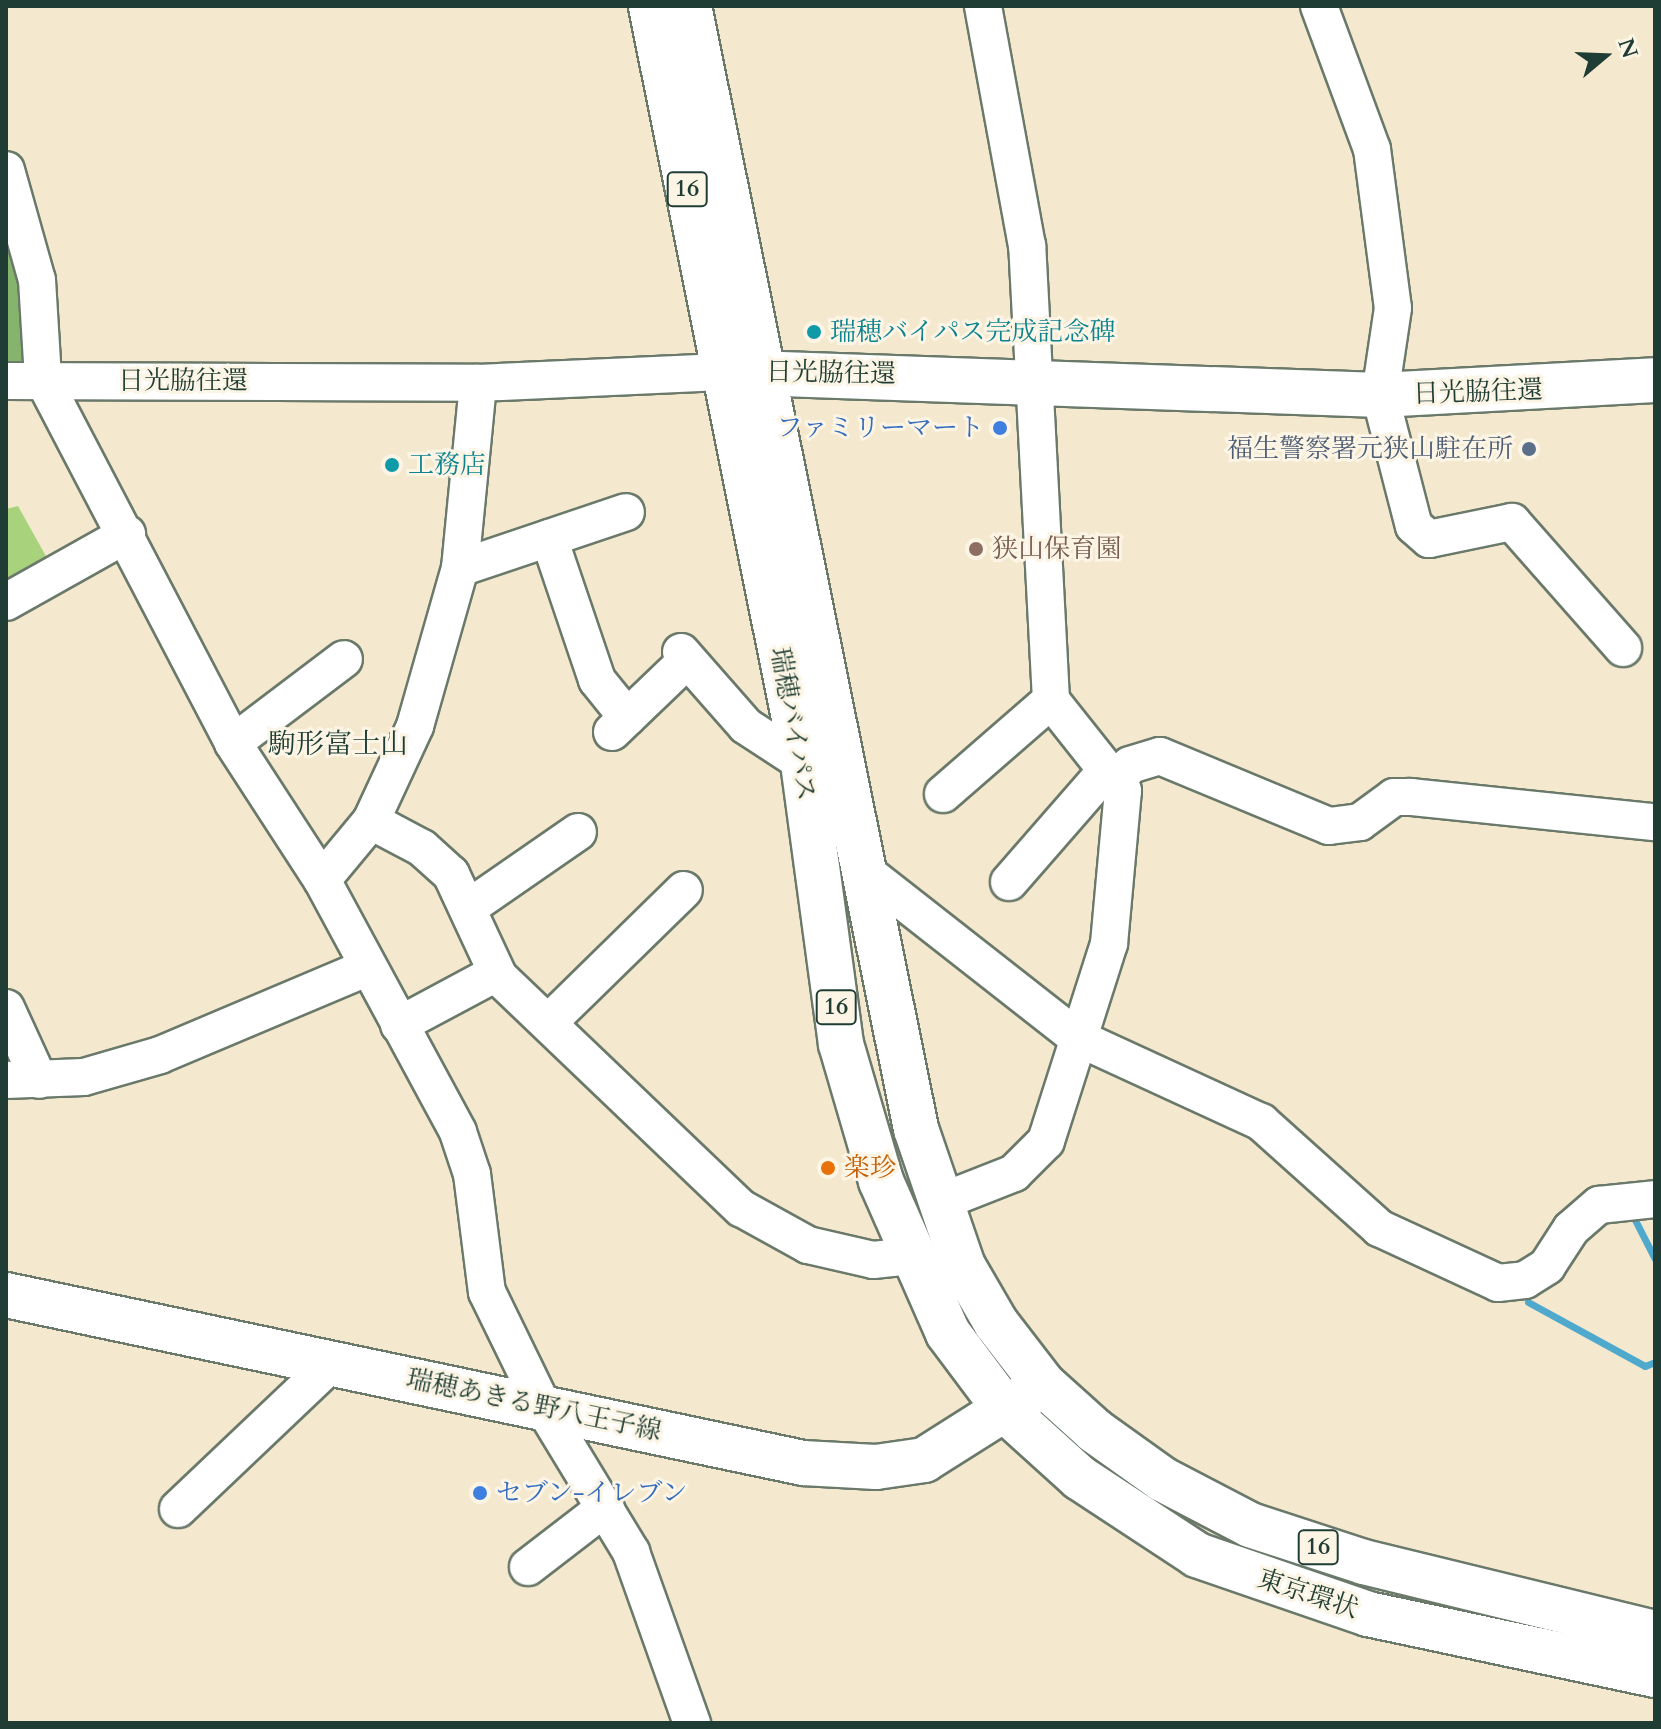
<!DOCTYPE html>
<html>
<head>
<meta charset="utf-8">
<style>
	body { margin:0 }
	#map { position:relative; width:1661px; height:1729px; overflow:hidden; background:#f4e9cf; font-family:Cardo,"Noto Serif JP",serif }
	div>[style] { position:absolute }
	.green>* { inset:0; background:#a9d27d }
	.forest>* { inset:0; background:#86b46c }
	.stream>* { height:7px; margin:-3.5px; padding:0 3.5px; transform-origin:3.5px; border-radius:3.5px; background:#4ea9cc }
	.roads { filter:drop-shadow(2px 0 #6a796a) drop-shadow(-2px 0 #6a796a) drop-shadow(0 2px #6a796a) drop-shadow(0 -2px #6a796a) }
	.minor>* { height:36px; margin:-18px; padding:0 18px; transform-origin:18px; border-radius:18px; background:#fff }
	.major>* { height:44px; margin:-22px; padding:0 22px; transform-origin:22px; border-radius:22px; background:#fff }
	.highway>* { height:44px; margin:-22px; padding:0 22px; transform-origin:22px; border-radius:22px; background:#fff }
	.dots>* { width:22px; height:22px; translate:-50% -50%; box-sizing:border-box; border:4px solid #fcf5e5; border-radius:50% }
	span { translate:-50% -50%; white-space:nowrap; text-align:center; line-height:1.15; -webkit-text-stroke:6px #fcf5e5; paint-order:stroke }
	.shield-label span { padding:2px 6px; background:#fcf5e5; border:2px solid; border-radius:6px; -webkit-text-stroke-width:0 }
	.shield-label { font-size:24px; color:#1f3d34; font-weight:700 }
	.culture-label { font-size:26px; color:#0d838f }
	.left { translate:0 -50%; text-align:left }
	.street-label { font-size:26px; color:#1f3d34 }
	.shop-label { font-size:26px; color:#366cbe }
	.right { translate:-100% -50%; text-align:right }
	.service-label { font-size:26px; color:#4e5e75 }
	.education-label { font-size:26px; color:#785e54 }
	.food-label { font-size:26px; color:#c56008 }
	.neighbourhood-label { font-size:28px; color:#1f3d34 }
	.frame { position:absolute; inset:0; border:8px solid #1f3d34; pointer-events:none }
	.north { position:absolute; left:1565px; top:16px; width:80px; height:80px; -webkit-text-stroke:6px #fcf5e5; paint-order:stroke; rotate:71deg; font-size:22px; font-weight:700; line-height:32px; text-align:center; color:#1f3d34 }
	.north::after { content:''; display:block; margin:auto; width:28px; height:36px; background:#1f3d34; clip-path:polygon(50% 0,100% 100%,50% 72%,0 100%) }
</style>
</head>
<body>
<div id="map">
	<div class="green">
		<div style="clip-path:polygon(18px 506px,52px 567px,6px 592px,6px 509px)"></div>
	</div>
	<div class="forest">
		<div style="clip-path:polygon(15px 231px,28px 364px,6px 365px,6px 234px)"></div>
	</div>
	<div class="stream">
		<div style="left:1633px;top:1216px;width:48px;rotate:62.9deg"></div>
		<div style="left:1528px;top:1302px;width:133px;rotate:28.7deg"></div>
		<div style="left:1645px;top:1366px;width:11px;rotate:-22deg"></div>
	</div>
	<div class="roads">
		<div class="minor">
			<div style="left:1319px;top:6px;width:153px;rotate:69.7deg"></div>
			<div style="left:1372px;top:149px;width:160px;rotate:82.5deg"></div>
			<div style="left:1393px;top:308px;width:88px;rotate:98.5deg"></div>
			<div style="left:1380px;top:395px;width:135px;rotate:75.5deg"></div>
			<div style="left:1414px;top:526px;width:20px;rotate:41deg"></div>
			<div style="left:1429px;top:539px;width:85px;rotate:-11.6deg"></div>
			<div style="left:1512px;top:522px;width:168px;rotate:48.6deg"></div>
			<div style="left:6px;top:170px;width:114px;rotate:74.3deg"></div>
			<div style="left:37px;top:280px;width:99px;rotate:86.5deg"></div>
			<div style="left:43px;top:379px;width:411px;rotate:62.4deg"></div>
			<div style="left:233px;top:743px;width:163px;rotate:57deg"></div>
			<div style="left:322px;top:880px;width:286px;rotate:61.6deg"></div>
			<div style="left:458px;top:1132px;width:44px;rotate:71.6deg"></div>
			<div style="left:472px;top:1174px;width:119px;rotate:82.8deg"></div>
			<div style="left:487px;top:1292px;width:128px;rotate:64deg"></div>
			<div style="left:543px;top:1407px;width:170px;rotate:58.7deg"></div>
			<div style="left:631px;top:1552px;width:182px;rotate:70.4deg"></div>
			<div style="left:6px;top:381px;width:472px;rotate:0.2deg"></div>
			<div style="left:478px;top:383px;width:244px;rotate:-2.6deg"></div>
			<div style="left:549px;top:538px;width:150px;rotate:71.3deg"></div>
			<div style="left:597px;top:680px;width:48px;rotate:51deg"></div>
			<div style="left:460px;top:568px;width:175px;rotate:-18.6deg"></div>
			<div style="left:6px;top:602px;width:139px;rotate:-29.3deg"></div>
			<div style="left:681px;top:652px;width:98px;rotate:48.7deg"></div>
			<div style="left:746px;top:726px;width:68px;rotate:33deg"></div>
			<div style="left:612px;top:732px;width:104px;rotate:-43.8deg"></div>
			<div style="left:233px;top:743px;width:139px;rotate:-37.1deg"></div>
			<div style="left:1117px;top:782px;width:21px;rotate:-53deg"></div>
			<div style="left:1130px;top:765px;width:31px;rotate:-17deg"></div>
			<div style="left:1160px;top:756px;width:183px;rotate:22.5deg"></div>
			<div style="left:1329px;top:826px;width:31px;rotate:-7deg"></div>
			<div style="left:1360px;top:822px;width:42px;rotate:-36.3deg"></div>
			<div style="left:1394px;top:797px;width:17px"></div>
			<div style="left:1411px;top:797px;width:245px;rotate:5.9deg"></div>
			<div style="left:943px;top:794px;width:143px;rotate:-41deg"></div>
			<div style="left:371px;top:821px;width:58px;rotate:27.9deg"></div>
			<div style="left:422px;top:848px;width:39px;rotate:42deg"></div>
			<div style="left:451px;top:874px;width:114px;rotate:65deg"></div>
			<div style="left:499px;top:977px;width:335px;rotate:43.7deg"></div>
			<div style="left:741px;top:1208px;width:77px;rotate:28.9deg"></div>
			<div style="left:808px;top:1245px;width:67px;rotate:13deg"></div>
			<div style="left:873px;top:1260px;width:36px;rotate:-6deg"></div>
			<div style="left:862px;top:869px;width:272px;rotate:38.1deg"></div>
			<div style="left:1076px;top:1037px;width:204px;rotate:24.7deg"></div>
			<div style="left:1261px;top:1122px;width:159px;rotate:41.9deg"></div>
			<div style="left:1379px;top:1228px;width:131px;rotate:24.8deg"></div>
			<div style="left:1498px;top:1283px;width:27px;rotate:-6deg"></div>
			<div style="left:1525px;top:1280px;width:26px;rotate:-32deg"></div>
			<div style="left:1547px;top:1266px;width:44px;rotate:-57deg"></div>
			<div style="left:1571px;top:1229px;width:37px;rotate:-41deg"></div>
			<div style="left:1599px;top:1205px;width:56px;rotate:-6.1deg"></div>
			<div style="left:322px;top:880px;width:77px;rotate:-50.3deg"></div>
			<div style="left:371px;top:821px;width:105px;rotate:-65.1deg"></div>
			<div style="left:415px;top:726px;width:164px;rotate:-74.1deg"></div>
			<div style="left:460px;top:568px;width:186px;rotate:-84.4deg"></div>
			<div style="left:1009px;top:882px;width:147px;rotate:-48.9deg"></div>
			<div style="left:471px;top:906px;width:130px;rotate:-34.7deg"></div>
			<div style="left:6px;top:1008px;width:79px;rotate:65.4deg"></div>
			<div style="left:548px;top:1023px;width:190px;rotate:-44.4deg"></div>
			<div style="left:399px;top:1025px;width:110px;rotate:-28.2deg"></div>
			<div style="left:6px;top:1080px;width:78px;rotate:-2.2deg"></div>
			<div style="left:84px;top:1077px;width:79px;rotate:-16.1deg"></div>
			<div style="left:160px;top:1055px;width:226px;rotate:-22.9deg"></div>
			<div style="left:938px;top:1203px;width:82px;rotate:-21.5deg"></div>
			<div style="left:1014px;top:1173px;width:45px;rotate:-45deg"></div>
			<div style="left:1046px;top:1141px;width:207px;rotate:-72.3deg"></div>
			<div style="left:1109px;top:944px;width:154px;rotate:-84.8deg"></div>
			<div style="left:1123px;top:791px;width:116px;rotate:-128.4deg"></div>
			<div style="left:1051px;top:700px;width:455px;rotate:-93deg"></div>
			<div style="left:1027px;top:246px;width:244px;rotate:-100.4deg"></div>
			<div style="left:178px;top:1509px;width:214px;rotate:-43.5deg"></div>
			<div style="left:528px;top:1567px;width:98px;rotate:-37.6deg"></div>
		</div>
		<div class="major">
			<div style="left:725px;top:372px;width:655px;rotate:2.01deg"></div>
			<div style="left:1380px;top:395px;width:275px;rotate:-3.1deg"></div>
			<div style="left:6px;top:1295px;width:815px;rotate:11.9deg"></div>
			<div style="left:803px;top:1463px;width:73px;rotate:3.1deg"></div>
			<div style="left:876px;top:1467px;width:49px;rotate:-8.3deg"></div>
			<div style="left:924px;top:1460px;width:135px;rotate:-32.3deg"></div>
		</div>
		<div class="highway">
			<div style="left:651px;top:6px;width:772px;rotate:78.65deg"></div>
			<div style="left:803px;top:763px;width:284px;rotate:82.3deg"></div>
			<div style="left:841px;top:1044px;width:143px;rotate:73.7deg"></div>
			<div style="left:881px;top:1181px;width:166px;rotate:66.2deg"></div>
			<div style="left:948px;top:1333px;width:99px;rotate:53.2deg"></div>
			<div style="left:1007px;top:1412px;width:98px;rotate:42.1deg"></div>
			<div style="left:1080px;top:1478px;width:140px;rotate:33.3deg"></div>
			<div style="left:1197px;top:1555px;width:181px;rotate:19deg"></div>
			<div style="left:1368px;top:1614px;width:293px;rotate:12deg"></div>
			<div style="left:689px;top:6px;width:1146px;rotate:78.57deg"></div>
			<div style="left:916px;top:1129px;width:145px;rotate:71.1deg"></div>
			<div style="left:963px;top:1266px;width:66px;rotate:59.9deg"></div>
			<div style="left:996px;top:1323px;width:77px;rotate:52.4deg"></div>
			<div style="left:1043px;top:1384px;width:70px;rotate:42.1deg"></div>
			<div style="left:1095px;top:1431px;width:82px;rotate:35.6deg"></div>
			<div style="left:1162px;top:1479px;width:99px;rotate:27.6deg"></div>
			<div style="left:1250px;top:1525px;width:120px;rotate:18deg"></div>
			<div style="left:1364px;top:1562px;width:300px;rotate:13.7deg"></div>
		</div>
	</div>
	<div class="dots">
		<div style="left:814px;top:332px;background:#0f9aa8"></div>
		<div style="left:1000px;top:428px;background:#3f7fe0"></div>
		<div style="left:1529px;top:449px;background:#5c6f8a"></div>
		<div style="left:392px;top:465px;background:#0f9aa8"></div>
		<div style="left:976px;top:549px;background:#8d6e63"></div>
		<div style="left:828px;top:1168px;background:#e8710a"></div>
		<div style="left:480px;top:1493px;background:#3f7fe0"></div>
	</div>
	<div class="shield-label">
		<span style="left:687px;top:189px">16</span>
		<span style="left:836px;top:1007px">16</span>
		<span style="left:1318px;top:1547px">16</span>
	</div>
	<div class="culture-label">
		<span class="left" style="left:830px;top:332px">瑞穂バイパス完成記念碑</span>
		<span class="left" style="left:408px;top:465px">工務店</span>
	</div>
	<div class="street-label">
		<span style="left:831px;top:373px;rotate:1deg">日光脇往還</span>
		<span style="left:183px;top:381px">日光脇往還</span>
		<span style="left:1478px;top:392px;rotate:-2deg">日光脇往還</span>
		<span style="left:793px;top:724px;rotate:80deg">瑞穂バイパス</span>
		<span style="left:534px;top:1405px;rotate:12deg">瑞穂あきる野八王子線</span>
		<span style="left:1308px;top:1594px;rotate:18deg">東京環状</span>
	</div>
	<div class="shop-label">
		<span class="right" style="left:984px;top:428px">ファミリーマート</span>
		<span class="left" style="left:496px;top:1493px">セブン-イレブン</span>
	</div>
	<div class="service-label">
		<span class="right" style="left:1513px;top:449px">福生警察署元狭山駐在所</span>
	</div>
	<div class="education-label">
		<span class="left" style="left:992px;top:549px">狭山保育園</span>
	</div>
	<div class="food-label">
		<span class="left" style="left:844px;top:1168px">楽珍</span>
	</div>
	<div class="neighbourhood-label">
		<span style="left:338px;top:744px">駒形富士山</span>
	</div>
	<div class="frame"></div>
	<div class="north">N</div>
</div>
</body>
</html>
